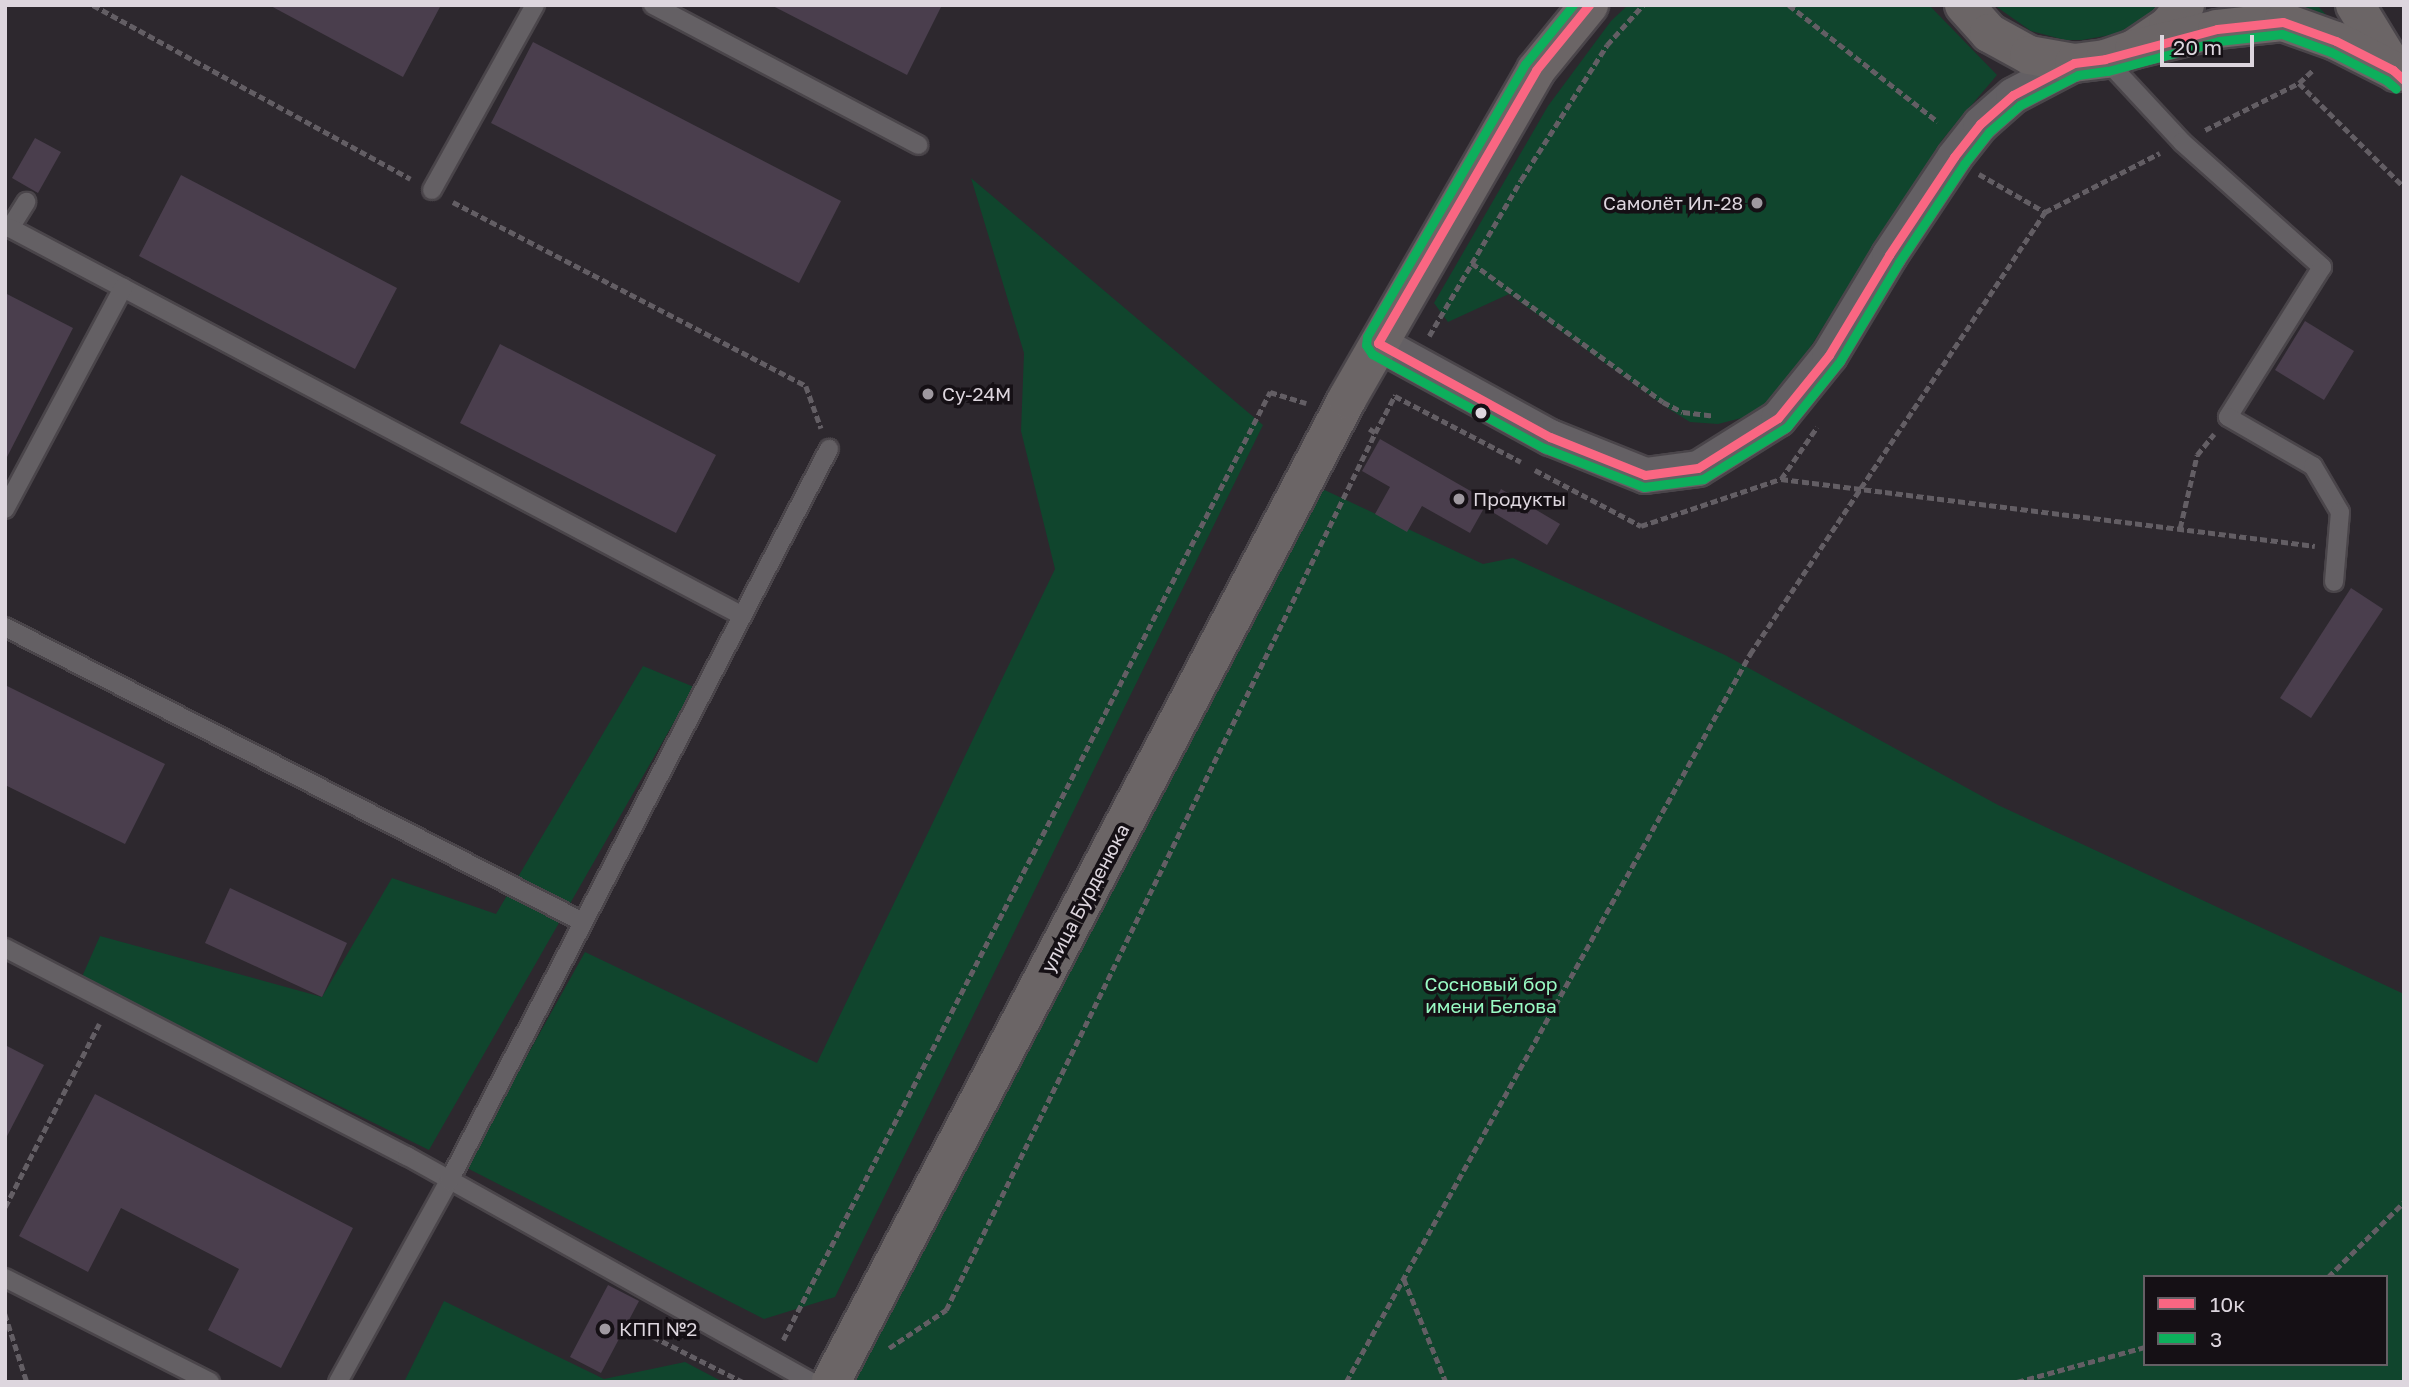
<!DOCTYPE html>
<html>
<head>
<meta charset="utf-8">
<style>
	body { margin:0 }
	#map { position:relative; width:2409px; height:1387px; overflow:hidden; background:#2d282e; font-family:"Golos Text",sans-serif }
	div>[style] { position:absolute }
	.green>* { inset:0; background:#10452d }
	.building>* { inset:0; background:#4a3e4d }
	.path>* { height:4.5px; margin-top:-2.25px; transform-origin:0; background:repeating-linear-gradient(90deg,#635e64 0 7px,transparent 0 10.5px) }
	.roads { filter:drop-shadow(2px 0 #4a454a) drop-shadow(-2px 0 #4a454a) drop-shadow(0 2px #4a454a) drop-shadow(0 -2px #4a454a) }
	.lane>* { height:18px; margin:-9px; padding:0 9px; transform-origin:9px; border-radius:9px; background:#646064 }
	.street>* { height:35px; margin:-17.5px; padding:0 17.5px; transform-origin:17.5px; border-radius:17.5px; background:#646064 }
	.secondary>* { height:38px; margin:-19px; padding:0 19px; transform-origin:19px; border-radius:19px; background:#6b6566 }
	.bus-1>* { height:9px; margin:-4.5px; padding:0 4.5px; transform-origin:4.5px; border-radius:4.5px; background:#fa6682 }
	.bus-2>* { height:9px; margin:-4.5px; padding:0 4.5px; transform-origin:4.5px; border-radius:4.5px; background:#0daf5c }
	.dots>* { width:19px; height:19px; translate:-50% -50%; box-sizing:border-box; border:4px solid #151015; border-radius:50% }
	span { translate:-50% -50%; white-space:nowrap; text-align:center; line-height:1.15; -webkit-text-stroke:7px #151015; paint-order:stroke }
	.poi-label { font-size:19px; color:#ddd6de }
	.right { translate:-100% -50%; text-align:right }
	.left { translate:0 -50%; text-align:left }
	.street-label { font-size:19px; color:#ddd6de }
	.park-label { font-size:19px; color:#99fbc4 }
	.frame { position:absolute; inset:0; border:7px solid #ddd6de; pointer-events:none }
	.legend { position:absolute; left:2143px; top:1275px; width:245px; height:91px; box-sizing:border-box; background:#151015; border:2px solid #655f65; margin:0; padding:9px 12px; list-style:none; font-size:21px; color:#ddd6de }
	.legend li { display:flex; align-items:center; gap:14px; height:35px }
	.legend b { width:35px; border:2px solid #655f65 }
	.scale { position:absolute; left:2160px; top:35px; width:94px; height:32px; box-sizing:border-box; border:4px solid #ddd6de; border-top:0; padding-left:9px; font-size:21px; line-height:24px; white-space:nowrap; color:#ddd6de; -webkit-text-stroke:5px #151015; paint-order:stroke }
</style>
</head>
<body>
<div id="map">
	<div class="green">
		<div style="clip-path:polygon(1628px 5px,1929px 5px,1997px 75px,1942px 140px,1778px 398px,1757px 414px,1718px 424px,1690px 422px,1669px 409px,1509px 294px,1448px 322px,1434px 303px,1548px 106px,1611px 21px)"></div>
		<div style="clip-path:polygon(1994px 5px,2159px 5px,2146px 17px,2116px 34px,2082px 40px,2065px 40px,2031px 31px)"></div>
		<div style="clip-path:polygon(2226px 5px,2317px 5px,2330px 19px,2223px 15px)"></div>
		<div style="clip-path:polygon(971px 178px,1263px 425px,835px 1297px,764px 1319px,465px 1167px,585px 952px,817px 1063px,1055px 569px,1021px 431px,1024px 353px)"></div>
		<div style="clip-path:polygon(evenodd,1316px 486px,1483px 564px,1513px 558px,1725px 655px,1998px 805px,2404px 994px,2404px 1382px,855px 1382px,1316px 486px,2145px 1277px,2386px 1277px,2386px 1364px,2145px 1364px,2145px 1277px)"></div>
		<div style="clip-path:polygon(643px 666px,694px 687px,429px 1150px,81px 979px,100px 936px,322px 997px,392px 878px,496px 914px)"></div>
		<div style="clip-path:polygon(444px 1301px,604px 1379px,685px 1362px,723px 1382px,404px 1382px)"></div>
	</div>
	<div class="building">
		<div style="clip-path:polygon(269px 5px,441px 5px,403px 77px)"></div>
		<div style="clip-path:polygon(771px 5px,942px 5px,907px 75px)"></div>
		<div style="clip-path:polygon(533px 42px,841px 201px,799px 283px,491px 123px)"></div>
		<div style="clip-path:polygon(35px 138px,61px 152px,38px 193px,12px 178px)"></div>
		<div style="clip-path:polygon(181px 175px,397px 288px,355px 369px,139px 256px)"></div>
		<div style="clip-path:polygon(5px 293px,73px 328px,5px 461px)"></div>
		<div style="clip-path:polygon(2305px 321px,2354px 351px,2324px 400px,2275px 370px)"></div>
		<div style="clip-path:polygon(500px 344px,716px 455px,676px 533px,460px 423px)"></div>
		<div style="clip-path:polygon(1380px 439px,1488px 501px,1470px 533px,1422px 506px,1407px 532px,1375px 514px,1390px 487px,1362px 471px)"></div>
		<div style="clip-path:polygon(1501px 489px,1560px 524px,1547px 545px,1489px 510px)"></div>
		<div style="clip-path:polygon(2351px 588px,2383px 609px,2311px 718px,2280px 698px)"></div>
		<div style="clip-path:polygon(5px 685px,165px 764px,125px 844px,5px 785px)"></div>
		<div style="clip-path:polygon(230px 888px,347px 943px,322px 997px,205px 943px)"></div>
		<div style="clip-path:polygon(5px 1045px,44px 1065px,5px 1140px)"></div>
		<div style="clip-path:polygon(95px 1094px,353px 1228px,281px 1368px,208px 1330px,239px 1269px,121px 1208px,88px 1272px,19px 1236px)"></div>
		<div style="clip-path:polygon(608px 1285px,639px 1301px,601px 1373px,570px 1357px)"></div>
	</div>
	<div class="path">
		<div style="left:93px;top:5px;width:362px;rotate:28.7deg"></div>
		<div style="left:1789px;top:5px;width:189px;rotate:38.1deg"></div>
		<div style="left:2299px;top:83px;width:148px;rotate:44.7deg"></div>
		<div style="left:2205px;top:130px;width:105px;rotate:-26.6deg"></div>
		<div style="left:2299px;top:83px;width:19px;rotate:-43deg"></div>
		<div style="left:1979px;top:174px;width:76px;rotate:29.9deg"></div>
		<div style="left:453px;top:202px;width:398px;rotate:27.5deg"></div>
		<div style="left:806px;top:386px;width:45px;rotate:70.3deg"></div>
		<div style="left:1472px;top:263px;width:236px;rotate:36deg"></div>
		<div style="left:1663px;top:402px;width:22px;rotate:27deg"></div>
		<div style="left:1683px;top:412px;width:31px;rotate:7deg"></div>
		<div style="left:1429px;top:336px;width:181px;rotate:-59.5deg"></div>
		<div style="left:1521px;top:180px;width:160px;rotate:-57.5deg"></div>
		<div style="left:1607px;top:45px;width:54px;rotate:-48deg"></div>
		<div style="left:1395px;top:396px;width:142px;rotate:27.6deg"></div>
		<div style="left:1375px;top:433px;width:43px;rotate:-62.2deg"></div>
		<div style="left:1535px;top:470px;width:120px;rotate:27.8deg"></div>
		<div style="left:1641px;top:526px;width:148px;rotate:-18.6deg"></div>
		<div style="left:1781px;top:479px;width:63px;rotate:-55.3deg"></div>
		<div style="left:1781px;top:479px;width:538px;rotate:7.15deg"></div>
		<div style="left:2180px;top:528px;width:75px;rotate:-76.9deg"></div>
		<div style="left:2197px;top:455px;width:27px;rotate:-51deg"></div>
		<div style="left:5px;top:1207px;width:206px;rotate:-62.8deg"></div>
		<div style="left:2328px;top:1277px;width:107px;rotate:-44.6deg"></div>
		<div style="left:1404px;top:1279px;width:111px;rotate:67.8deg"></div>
		<div style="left:5px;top:1314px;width:71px;rotate:72.1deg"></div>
		<div style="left:634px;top:1327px;width:122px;rotate:26.8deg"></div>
		<div style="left:783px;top:1340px;width:1066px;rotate:-62.81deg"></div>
		<div style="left:1270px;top:392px;width:38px;rotate:17deg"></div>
		<div style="left:889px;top:1348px;width:69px;rotate:-33.7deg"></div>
		<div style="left:946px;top:1310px;width:976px;rotate:-63.93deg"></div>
		<div style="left:1375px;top:433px;width:7px;rotate:-146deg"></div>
		<div style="left:1346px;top:1382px;width:833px;rotate:-60.97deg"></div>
		<div style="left:1750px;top:654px;width:531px;rotate:-56.28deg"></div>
		<div style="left:2045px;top:212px;width:129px;rotate:-27.2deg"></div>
		<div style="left:2017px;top:1382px;width:133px;rotate:-15.3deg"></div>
	</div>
	<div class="roads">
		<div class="lane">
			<div style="left:653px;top:5px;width:300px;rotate:27.8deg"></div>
			<div style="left:2105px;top:59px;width:113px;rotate:47.1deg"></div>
			<div style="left:2182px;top:142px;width:188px;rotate:41.8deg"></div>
			<div style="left:2322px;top:267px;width:177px;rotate:122.1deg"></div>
			<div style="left:2228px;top:417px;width:98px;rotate:30deg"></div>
			<div style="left:2313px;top:466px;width:53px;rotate:59.6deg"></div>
			<div style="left:2340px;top:512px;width:70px;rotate:94.9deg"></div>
			<div style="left:432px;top:190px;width:212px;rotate:-60.9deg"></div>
			<div style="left:5px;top:225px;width:6px;rotate:31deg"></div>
			<div style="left:10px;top:228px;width:31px;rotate:-58deg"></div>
			<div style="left:10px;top:228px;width:827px;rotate:27.9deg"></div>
			<div style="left:5px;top:509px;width:251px;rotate:-61.9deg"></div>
			<div style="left:5px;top:627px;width:649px;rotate:27.04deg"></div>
			<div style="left:5px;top:948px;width:453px;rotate:27.4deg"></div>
			<div style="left:407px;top:1156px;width:464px;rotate:29.2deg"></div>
			<div style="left:5px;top:1278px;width:230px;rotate:26.9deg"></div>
			<div style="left:338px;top:1382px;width:230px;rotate:-61.1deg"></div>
			<div style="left:449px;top:1181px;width:825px;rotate:-62.57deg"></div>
		</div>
		<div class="street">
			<div style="left:1378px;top:343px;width:196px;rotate:28.7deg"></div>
			<div style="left:1550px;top:437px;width:102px;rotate:21.8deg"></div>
			<div style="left:1645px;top:475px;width:53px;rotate:-7.5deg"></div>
			<div style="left:1698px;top:468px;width:94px;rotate:-32deg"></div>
			<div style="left:1778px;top:418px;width:81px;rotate:-51deg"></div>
			<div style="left:1829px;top:355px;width:117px;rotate:-59deg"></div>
			<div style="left:1889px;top:255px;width:118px;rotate:-56.4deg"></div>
			<div style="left:1954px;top:157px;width:42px;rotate:-51.8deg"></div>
			<div style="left:1980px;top:124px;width:44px;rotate:-41.3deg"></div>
			<div style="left:2013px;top:95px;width:69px;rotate:-27.7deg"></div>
		</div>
		<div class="secondary">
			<div style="left:1964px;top:5px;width:38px;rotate:48deg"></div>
			<div style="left:1989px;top:33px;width:46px;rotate:28.8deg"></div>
			<div style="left:2029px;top:55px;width:46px;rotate:10.1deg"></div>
			<div style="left:2074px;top:63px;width:31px;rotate:-7deg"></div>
			<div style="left:2105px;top:59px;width:31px;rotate:-19deg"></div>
			<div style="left:2134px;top:49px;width:41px;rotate:-34.1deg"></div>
			<div style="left:2168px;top:26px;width:27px;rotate:-51deg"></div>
			<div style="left:2355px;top:5px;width:79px;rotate:58.5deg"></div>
			<div style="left:2134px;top:49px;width:85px;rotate:-13.5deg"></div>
			<div style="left:2217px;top:29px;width:66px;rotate:-6.1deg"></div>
			<div style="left:2283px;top:22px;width:56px;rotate:19.7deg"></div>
			<div style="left:2336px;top:41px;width:64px;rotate:27deg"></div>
			<div style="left:831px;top:1382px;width:1110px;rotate:-62.3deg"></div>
			<div style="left:1347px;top:399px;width:379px;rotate:-60.1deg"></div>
			<div style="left:1536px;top:70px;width:84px;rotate:-50.8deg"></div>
		</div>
	</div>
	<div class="bus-1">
		<div style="left:1378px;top:343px;width:196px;rotate:28.7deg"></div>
		<div style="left:1550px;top:437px;width:102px;rotate:21.8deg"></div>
		<div style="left:1645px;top:475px;width:53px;rotate:-7.5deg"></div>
		<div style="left:1698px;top:468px;width:94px;rotate:-32deg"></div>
		<div style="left:1778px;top:418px;width:81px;rotate:-51deg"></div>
		<div style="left:1829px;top:355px;width:117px;rotate:-59deg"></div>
		<div style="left:1889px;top:255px;width:118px;rotate:-56.4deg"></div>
		<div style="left:1954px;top:157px;width:42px;rotate:-51.8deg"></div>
		<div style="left:1980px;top:124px;width:44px;rotate:-41.3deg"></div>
		<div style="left:2013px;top:95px;width:69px;rotate:-27.7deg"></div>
		<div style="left:2074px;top:63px;width:31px;rotate:-7deg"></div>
		<div style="left:2105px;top:59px;width:116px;rotate:-15deg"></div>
		<div style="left:2217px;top:29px;width:66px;rotate:-6.1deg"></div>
		<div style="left:2283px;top:22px;width:56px;rotate:19.7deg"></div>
		<div style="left:2336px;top:41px;width:64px;rotate:27deg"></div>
		<div style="left:2393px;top:70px;width:15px;rotate:42deg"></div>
		<div style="left:1378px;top:343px;width:315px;rotate:-59.9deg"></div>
		<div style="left:1536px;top:70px;width:84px;rotate:-50.8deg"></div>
	</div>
	<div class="bus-2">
		<div style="left:1573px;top:5px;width:76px;rotate:129.1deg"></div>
		<div style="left:1525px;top:64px;width:315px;rotate:120.1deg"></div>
		<div style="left:1367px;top:337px;width:8px;rotate:97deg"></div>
		<div style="left:1366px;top:345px;width:11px;rotate:56deg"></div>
		<div style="left:1372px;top:354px;width:196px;rotate:28.7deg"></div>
		<div style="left:1544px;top:448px;width:107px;rotate:21.3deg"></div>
		<div style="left:1644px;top:487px;width:60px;rotate:-7.7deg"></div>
		<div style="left:1703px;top:479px;width:99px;rotate:-31.8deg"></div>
		<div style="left:1787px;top:427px;width:85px;rotate:-51.2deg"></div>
		<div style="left:1840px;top:361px;width:115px;rotate:-59.2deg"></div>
		<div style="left:1899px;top:262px;width:118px;rotate:-56.4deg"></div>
		<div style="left:1964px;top:164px;width:41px;rotate:-52deg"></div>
		<div style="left:1989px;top:132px;width:41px;rotate:-41.1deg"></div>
		<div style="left:2020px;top:105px;width:65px;rotate:-27.3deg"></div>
		<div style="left:2078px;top:75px;width:30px;rotate:-8deg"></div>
		<div style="left:2108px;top:71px;width:115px;rotate:-15.1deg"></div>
		<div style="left:2219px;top:41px;width:63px;rotate:-6.3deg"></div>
		<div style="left:2282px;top:34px;width:52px;rotate:20.2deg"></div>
		<div style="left:2331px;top:52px;width:62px;rotate:27deg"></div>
		<div style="left:2386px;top:80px;width:13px;rotate:42deg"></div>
	</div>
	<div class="dots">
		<div style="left:1757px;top:203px;background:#9f99a0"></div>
		<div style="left:928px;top:394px;background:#9f99a0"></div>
		<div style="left:1481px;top:413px;background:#ddd6de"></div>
		<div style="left:1459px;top:499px;background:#9f99a0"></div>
		<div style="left:605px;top:1329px;background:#9f99a0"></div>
	</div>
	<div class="poi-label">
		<span class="right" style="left:1743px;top:203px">Самолёт Ил-28</span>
		<span class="left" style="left:942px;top:394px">Су-24М</span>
		<span class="left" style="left:1473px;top:499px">Продукты</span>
		<span class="left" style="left:619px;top:1329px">КПП №2</span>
	</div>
	<div class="street-label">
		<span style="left:1085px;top:898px;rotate:-62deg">улица Бурденюка</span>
	</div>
	<div class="park-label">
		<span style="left:1491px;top:995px">Сосновый бор<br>имени Белова</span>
	</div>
	<div class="frame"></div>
	<ul class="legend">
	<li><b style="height:9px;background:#fa6682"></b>10к</li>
	<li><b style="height:9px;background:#0daf5c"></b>3</li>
	</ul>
	<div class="scale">20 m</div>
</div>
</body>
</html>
